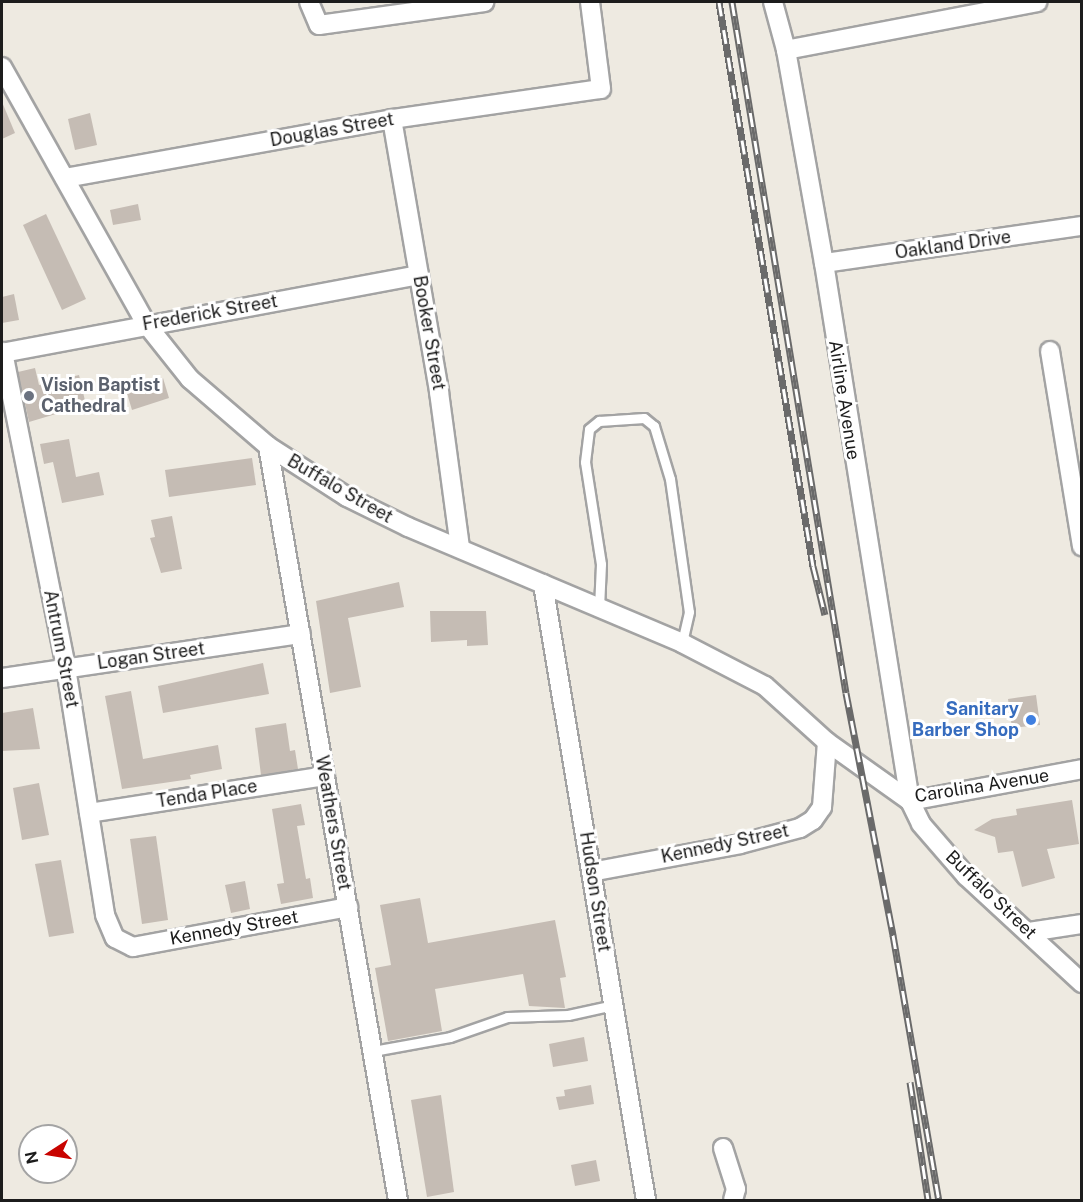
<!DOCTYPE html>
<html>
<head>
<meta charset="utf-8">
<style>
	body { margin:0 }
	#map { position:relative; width:1083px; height:1202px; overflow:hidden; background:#eeeae1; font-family:"Public Sans",sans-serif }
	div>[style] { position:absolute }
	.building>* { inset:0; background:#c5bcb4 }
	.roads { filter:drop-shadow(2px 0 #a3a3a3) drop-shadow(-2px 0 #a3a3a3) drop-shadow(0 2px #a3a3a3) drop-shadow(0 -2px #a3a3a3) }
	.service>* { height:9px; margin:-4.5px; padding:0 4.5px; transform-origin:4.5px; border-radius:4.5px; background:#fff }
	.minor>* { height:18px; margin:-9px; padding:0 9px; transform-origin:9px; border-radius:9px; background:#fff }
	.rail>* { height:7px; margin-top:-3.5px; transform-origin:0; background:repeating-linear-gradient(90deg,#fff 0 14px,#6a6a6a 0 28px); box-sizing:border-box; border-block:2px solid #6a6a6a }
	.dots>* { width:16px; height:16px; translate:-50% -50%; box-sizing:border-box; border:3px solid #fff; border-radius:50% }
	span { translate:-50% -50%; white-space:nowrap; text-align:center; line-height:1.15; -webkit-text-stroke:6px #fff; paint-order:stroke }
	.street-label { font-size:18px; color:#1c1c1c }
	.worship-label { font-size:18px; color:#5b616d; font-weight:700 }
	.left { translate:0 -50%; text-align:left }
	.shop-label { font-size:18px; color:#366cbe; font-weight:700 }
	.right { translate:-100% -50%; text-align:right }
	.frame { position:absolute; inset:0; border:3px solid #1c1c1c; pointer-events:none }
	.north { position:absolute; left:18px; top:1124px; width:60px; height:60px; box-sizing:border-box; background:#fff; border:2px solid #a4a4a4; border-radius:50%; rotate:258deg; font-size:16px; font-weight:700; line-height:24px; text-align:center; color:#1c1c1c }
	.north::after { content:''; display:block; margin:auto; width:21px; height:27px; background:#c80300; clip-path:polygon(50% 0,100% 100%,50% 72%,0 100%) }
</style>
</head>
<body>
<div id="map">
	<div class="building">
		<div style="clip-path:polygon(2px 102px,15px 133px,2px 139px)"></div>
		<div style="clip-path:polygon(90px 113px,97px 145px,75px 150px,68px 119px)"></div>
		<div style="clip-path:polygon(138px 204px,141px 220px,113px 225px,110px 210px)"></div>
		<div style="clip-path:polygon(46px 214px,86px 299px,62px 310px,23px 225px)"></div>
		<div style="clip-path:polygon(14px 294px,19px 320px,2px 323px,2px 297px)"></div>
		<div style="clip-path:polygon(35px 368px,39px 385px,79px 375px,86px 405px,29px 422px,18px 372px)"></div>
		<div style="clip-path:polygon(163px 378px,169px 398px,132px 410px,126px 390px)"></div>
		<div style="clip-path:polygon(69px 439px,76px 477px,99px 472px,104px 495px,62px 503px,53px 462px,44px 464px,40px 444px)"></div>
		<div style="clip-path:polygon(252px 458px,256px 485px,169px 497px,165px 470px)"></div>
		<div style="clip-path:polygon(172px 516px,182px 569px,161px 573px,150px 538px,155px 537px,151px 520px)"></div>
		<div style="clip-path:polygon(399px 582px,404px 607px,348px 618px,361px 687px,330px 693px,316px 601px)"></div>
		<div style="clip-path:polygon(430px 611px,486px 611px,488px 645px,467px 646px,467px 640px,431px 642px)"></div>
		<div style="clip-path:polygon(263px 663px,269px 694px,163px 713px,158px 686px)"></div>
		<div style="clip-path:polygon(131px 691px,143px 759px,218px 745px,222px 769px,190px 775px,191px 779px,122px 789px,105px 696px)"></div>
		<div style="clip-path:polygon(1036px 695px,1040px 725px,1012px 728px,1008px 699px)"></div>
		<div style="clip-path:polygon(33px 708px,40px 749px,2px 751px,2px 713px)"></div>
		<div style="clip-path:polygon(286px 723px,290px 751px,295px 750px,298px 769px,261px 775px,255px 728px)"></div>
		<div style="clip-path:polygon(39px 783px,49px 835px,22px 840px,13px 788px)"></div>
		<div style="clip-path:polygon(1072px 800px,1079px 844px,1047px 849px,1055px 878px,1022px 887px,1013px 851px,998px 853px,995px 837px,974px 830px,992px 819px,1017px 815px,1016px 809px)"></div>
		<div style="clip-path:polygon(301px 804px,305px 825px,297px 826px,306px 879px,310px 878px,313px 898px,281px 904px,277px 884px,284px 883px,272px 809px)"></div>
		<div style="clip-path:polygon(156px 836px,168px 920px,142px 924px,130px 839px)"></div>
		<div style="clip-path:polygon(61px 860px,74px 933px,49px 937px,35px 864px)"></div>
		<div style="clip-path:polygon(245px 881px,250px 909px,231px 913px,225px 885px)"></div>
		<div style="clip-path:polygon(420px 898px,428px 943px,555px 920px,566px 977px,560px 978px,565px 1008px,529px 1006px,523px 974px,435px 989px,442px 1031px,388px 1041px,375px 968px,391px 965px,380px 905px)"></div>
		<div style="clip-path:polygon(584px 1037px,588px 1061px,553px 1067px,549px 1044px)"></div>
		<div style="clip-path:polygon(591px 1085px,594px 1104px,559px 1110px,556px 1097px,565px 1096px,564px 1090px)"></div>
		<div style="clip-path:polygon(441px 1095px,454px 1192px,427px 1197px,411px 1100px)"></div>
		<div style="clip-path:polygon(596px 1160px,600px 1181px,575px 1186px,571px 1165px)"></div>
	</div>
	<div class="roads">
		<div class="service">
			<div style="left:599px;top:608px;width:44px;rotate:-87.4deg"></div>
			<div style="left:601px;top:564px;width:103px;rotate:-98.9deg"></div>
			<div style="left:585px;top:462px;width:33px;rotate:-83deg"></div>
			<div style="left:589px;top:429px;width:13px;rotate:-39deg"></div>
			<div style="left:599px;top:421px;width:45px;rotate:-3.8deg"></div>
			<div style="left:644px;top:418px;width:13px;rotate:39deg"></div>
			<div style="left:654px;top:426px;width:55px;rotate:73.2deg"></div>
			<div style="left:670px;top:479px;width:134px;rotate:81.9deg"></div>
			<div style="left:689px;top:612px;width:32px;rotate:103deg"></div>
			<div style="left:373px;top:1051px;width:78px;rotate:-10.3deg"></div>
			<div style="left:450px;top:1037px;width:60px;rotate:-19.3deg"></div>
			<div style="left:507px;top:1017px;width:61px;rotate:-1.9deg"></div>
			<div style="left:568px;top:1015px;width:46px;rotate:-12.5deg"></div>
		</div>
		<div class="minor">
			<div style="left:309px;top:2px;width:25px;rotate:67deg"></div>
			<div style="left:319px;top:25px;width:167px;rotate:-7.9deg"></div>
			<div style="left:773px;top:2px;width:50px;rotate:74.8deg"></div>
			<div style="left:786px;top:50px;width:216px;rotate:79.9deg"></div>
			<div style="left:824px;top:263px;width:545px;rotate:80.92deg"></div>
			<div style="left:910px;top:801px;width:25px;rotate:64deg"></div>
			<div style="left:921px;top:824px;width:69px;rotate:49.1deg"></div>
			<div style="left:966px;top:876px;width:158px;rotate:42.7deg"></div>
			<div style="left:786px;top:50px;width:256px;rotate:-10.8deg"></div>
			<div style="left:2px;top:67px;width:296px;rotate:60.7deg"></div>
			<div style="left:147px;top:325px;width:69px;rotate:51.5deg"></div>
			<div style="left:190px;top:379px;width:103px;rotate:40.7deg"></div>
			<div style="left:268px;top:446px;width:94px;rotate:32.8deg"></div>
			<div style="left:347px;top:497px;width:68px;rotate:26.2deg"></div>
			<div style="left:408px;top:527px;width:298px;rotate:22.9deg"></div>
			<div style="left:682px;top:643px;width:93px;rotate:27.4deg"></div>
			<div style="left:765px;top:686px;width:84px;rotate:42.1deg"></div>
			<div style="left:827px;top:742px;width:102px;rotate:35.4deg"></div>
			<div style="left:910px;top:801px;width:175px;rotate:-10.5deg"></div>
			<div style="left:392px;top:119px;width:277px;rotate:80.2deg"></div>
			<div style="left:439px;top:392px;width:157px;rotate:82.3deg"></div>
			<div style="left:65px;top:178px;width:332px;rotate:-10.2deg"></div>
			<div style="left:392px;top:119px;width:211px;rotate:-8.2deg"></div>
			<div style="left:601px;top:89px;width:88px;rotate:-97.2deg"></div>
			<div style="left:824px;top:263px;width:261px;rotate:-8.2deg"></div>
			<div style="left:1050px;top:351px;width:198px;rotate:80.7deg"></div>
			<div style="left:3px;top:352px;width:322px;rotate:78.7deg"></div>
			<div style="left:66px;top:668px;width:250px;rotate:81deg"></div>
			<div style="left:105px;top:915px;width:25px;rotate:67deg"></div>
			<div style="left:115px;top:938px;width:20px;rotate:27deg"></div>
			<div style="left:133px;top:947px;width:219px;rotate:-10.5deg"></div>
			<div style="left:2px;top:353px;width:424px;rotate:-10.6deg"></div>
			<div style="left:268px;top:446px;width:765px;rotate:80.22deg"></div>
			<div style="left:543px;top:584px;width:625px;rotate:80.51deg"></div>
			<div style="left:2px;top:678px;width:302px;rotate:-8.4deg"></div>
			<div style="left:89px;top:813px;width:239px;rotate:-8.9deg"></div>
			<div style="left:591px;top:872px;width:152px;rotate:-10.6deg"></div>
			<div style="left:740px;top:844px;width:62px;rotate:-14.9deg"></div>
			<div style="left:800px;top:828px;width:15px;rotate:-32deg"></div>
			<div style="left:813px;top:820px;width:16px;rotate:-55deg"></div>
			<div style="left:822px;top:807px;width:65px;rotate:-85.6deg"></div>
			<div style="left:1029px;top:932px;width:54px;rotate:-8.6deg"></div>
			<div style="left:723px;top:1148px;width:43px;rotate:72.4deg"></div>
			<div style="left:736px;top:1189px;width:11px;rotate:105deg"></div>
		</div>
	</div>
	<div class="rail">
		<div style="left:719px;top:2px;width:572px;rotate:80.54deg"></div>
		<div style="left:813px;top:566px;width:50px;rotate:76.2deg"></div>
		<div style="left:732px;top:2px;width:700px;rotate:80.63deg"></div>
		<div style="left:846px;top:693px;width:247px;rotate:79deg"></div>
		<div style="left:893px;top:935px;width:269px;rotate:80.2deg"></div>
		<div style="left:910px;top:1082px;width:119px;rotate:81.3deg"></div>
	</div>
	<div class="dots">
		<div style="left:29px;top:396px;background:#6b7280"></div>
		<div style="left:1031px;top:720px;background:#3f7fe0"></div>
	</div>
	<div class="street-label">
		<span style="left:332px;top:130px;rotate:-10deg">Douglas Street</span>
		<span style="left:953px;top:245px;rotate:-8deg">Oakland Drive</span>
		<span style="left:210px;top:313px;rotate:-10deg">Frederick Street</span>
		<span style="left:429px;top:333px;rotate:80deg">Booker Street</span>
		<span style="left:844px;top:400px;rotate:81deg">Airline Avenue</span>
		<span style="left:340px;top:489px;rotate:30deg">Buffalo Street</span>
		<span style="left:61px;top:649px;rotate:79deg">Antrum Street</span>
		<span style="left:151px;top:656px;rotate:-8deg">Logan Street</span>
		<span style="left:982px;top:786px;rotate:-9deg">Carolina Avenue</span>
		<span style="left:207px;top:794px;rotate:-9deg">Tenda Place</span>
		<span style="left:333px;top:823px;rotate:80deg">Weathers Street</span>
		<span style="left:725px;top:844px;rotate:-12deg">Kennedy Street</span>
		<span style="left:595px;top:892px;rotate:81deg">Hudson Street</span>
		<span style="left:991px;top:895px;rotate:44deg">Buffalo Street</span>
		<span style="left:234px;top:928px;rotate:-10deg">Kennedy Street</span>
	</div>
	<div class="worship-label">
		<span class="left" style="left:41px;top:396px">Vision Baptist<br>Cathedral</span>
	</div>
	<div class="shop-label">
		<span class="right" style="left:1019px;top:720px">Sanitary<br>Barber Shop</span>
	</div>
	<div class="frame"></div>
	<div class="north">N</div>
</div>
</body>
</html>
